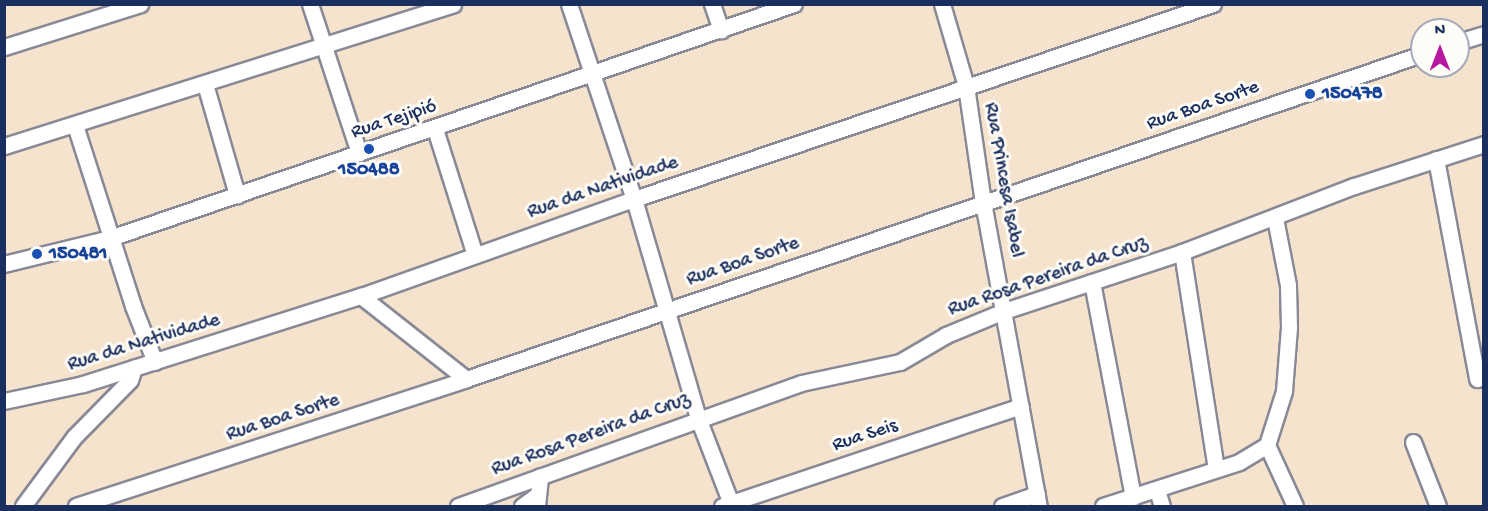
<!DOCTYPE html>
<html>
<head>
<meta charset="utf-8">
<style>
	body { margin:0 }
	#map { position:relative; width:1488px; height:511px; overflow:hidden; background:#f6e3cd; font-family:"Gochi Hand",sans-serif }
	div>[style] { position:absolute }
	.roads { filter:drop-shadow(2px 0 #888996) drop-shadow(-2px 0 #888996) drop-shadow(0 2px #888996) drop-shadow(0 -2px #888996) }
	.street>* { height:15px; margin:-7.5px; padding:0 7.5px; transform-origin:7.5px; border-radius:7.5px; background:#fff }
	.dots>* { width:16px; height:16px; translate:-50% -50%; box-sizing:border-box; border:3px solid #fdfcf7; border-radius:50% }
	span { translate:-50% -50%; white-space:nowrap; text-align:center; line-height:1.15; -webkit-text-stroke:6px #fdfcf7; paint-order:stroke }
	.transit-label { font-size:20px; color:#164399; font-weight:700 }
	.left { translate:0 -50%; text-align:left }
	.street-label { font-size:20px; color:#1b2f5e }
	.frame { position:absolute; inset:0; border:6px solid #1b2f5e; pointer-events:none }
	.north { position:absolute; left:1410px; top:18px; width:60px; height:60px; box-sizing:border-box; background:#fdfcf7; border:2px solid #a3aaba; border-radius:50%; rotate:0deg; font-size:16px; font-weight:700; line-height:24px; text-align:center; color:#1b2f5e }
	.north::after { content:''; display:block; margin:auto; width:21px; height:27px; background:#b5179e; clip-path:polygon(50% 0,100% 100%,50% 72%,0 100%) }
</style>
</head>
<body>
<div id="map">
	<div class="roads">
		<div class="street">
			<div style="left:310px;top:4px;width:157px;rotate:71.8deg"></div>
			<div style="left:569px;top:4px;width:206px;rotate:71.6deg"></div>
			<div style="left:634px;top:199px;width:228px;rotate:73.7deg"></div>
			<div style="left:698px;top:418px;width:94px;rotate:68.9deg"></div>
			<div style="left:712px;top:4px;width:28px;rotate:71deg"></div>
			<div style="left:942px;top:4px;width:85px;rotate:73.7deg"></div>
			<div style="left:966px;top:86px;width:117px;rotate:81.7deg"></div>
			<div style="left:983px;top:202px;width:309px;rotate:79.6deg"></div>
			<div style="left:1458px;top:42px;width:27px;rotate:-17deg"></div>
			<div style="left:4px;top:47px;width:143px;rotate:-17.5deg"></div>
			<div style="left:205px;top:84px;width:116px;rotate:73.9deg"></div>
			<div style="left:75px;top:125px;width:190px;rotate:72.2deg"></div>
			<div style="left:133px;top:306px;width:60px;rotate:68.6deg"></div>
			<div style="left:435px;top:129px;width:132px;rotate:72.4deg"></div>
			<div style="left:4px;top:146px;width:471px;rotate:-17.5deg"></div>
			<div style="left:1436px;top:159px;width:224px;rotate:79.4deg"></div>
			<div style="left:1182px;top:252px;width:219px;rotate:81.1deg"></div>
			<div style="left:4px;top:264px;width:109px;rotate:-13.8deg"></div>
			<div style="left:110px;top:238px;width:723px;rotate:-18.89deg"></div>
			<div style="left:1092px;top:282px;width:219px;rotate:79.2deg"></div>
			<div style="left:361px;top:296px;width:134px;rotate:38.3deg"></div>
			<div style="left:4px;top:401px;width:81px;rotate:-12.1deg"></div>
			<div style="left:83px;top:384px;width:292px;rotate:-17.6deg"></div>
			<div style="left:361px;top:296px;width:290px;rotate:-19.6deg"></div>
			<div style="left:634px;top:199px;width:611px;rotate:-18.61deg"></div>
			<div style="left:1413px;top:442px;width:69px;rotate:68.7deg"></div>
			<div style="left:1267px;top:445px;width:67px;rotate:65.3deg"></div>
			<div style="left:1157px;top:490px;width:17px;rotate:73deg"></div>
			<div style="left:23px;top:506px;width:86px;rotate:-53.5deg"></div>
			<div style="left:74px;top:437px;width:80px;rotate:-45.5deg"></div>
			<div style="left:130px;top:380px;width:13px;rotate:-72deg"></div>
			<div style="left:76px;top:506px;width:410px;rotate:-18deg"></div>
			<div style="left:466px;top:379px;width:1010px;rotate:-18.78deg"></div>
			<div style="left:458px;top:506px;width:364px;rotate:-19.7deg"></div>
			<div style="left:801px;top:383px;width:101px;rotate:-12deg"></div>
			<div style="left:900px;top:362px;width:53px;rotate:-30.4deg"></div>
			<div style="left:946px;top:335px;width:63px;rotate:-22.5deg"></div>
			<div style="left:1004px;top:311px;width:188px;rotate:-18.3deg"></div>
			<div style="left:1182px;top:252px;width:184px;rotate:-21deg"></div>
			<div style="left:1354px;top:186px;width:137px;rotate:-17.9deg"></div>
			<div style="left:522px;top:506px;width:19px;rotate:-36deg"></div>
			<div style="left:537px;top:506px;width:30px;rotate:-84deg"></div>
			<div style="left:722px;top:506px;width:315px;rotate:-18.5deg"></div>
			<div style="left:1002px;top:506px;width:37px;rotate:-19deg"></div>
			<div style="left:1103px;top:506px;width:143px;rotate:-17.9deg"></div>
			<div style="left:1239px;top:462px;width:33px;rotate:-31deg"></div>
			<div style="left:1267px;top:445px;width:57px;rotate:-72.5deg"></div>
			<div style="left:1284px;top:391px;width:64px;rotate:-85.5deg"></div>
			<div style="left:1289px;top:327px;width:42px;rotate:-91.4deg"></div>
			<div style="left:1288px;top:285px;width:68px;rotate:-101deg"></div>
		</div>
	</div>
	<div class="dots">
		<div style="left:1310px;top:94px;background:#1a4fb4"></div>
		<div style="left:369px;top:149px;background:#1a4fb4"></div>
		<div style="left:37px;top:254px;background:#1a4fb4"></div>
	</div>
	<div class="transit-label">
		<span class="left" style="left:1322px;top:94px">150478</span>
		<span style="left:369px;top:170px">150488</span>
		<span class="left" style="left:49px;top:254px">150481</span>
	</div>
	<div class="street-label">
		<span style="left:1203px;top:106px;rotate:-19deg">Rua Boa Sorte</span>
		<span style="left:394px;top:120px;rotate:-18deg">Rua Tejipió</span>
		<span style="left:1003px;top:180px;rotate:80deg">Rua Princesa Isabel</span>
		<span style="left:603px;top:188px;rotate:-19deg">Rua da Natividade</span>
		<span style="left:743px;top:262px;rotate:-19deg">Rua Boa Sorte</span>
		<span style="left:1048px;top:277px;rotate:-19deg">Rua Rosa Pereira da Cruz</span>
		<span style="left:144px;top:343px;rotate:-17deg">Rua da Natividade</span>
		<span style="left:283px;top:418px;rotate:-18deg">Rua Boa Sorte</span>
		<span style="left:591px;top:435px;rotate:-20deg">Rua Rosa Pereira da Cruz</span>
		<span style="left:865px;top:436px;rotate:-18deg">Rua Seis</span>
	</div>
	<div class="frame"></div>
	<div class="north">N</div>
</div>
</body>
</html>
